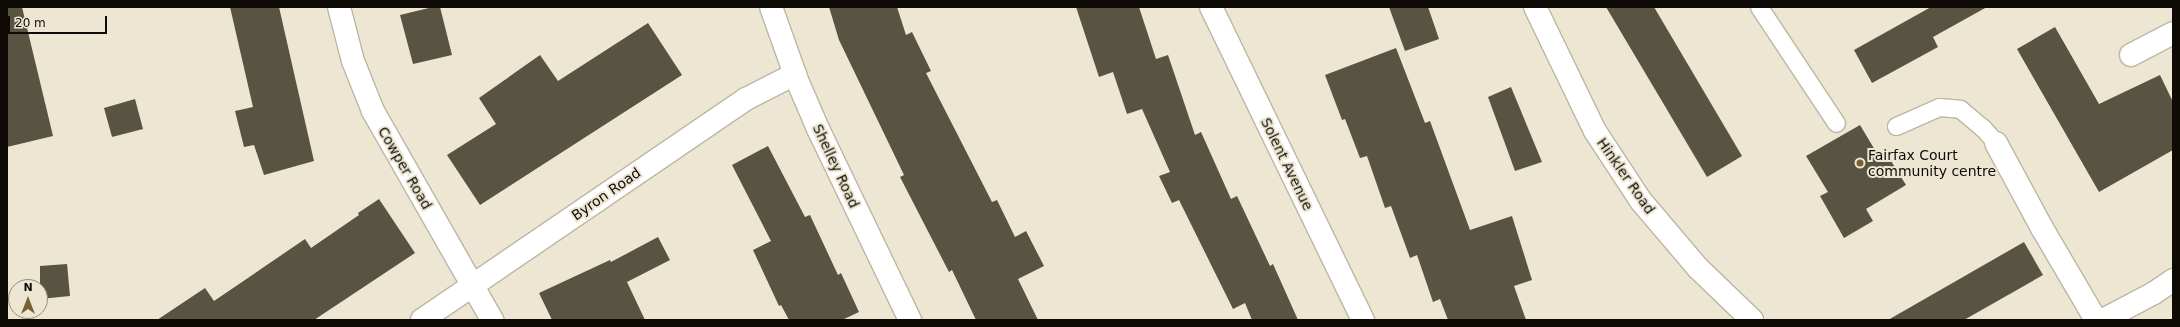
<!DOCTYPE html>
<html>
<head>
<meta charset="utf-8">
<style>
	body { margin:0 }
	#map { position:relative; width:2180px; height:327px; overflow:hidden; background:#ede6d3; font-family:"DejaVu Sans",sans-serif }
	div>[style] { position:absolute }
	.building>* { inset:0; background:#595342 }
	.roads { filter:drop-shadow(1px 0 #bdb6a3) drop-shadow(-1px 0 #bdb6a3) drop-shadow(0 1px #bdb6a3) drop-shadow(0 -1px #bdb6a3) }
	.service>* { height:17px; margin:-8.5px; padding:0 8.5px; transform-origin:8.5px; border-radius:8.5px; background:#fff }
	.minor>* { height:22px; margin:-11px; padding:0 11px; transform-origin:11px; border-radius:11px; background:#fff }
	.dots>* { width:11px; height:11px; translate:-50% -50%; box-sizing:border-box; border:2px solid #ede6d3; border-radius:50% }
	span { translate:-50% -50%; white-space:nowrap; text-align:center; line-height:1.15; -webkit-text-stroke:4px #ede6d3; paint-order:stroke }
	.poi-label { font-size:14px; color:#0e0b06 }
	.left { translate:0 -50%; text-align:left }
	.street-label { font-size:14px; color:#0e0b06 }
	.frame { position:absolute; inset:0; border:8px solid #0e0b06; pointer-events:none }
	.north { position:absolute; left:8px; top:279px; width:40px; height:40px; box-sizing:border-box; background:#ede6d3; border:1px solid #948e81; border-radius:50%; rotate:0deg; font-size:11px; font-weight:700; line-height:16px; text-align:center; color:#0e0b06 }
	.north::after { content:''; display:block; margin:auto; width:14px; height:18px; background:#746230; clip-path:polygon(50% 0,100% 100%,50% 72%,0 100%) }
	.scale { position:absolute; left:8px; top:16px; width:99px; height:18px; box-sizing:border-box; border:2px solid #0e0b06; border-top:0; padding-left:5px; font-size:12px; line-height:14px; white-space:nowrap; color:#0e0b06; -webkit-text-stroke:3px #ede6d3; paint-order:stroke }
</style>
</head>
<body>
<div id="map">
	<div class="building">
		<div style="clip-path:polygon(7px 7px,22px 7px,53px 136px,7px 147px)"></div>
		<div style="clip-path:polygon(230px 7px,279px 7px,314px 161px,264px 175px,254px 145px,244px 147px,235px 111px,253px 107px)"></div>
		<div style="clip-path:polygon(433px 7px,440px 7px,452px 55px,413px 64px,400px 15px)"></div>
		<div style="clip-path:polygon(829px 7px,897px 7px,906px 35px,912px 32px,931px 71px,926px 73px,992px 202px,997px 200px,1015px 237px,1026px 231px,1044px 266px,1018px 279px,1038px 320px,976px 320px,952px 270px,949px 272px,900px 177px,904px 175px,839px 40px)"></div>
		<div style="clip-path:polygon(1076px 7px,1139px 7px,1156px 59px,1168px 55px,1195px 135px,1201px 132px,1231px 199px,1237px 196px,1270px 266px,1273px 264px,1298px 320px,1252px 320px,1245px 303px,1233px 309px,1179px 200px,1172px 203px,1159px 176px,1170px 172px,1142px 109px,1127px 114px,1113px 72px,1099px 77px)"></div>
		<div style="clip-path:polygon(1389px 7px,1428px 7px,1439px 39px,1405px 51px)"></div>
		<div style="clip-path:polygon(1606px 7px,1654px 7px,1742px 156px,1707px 177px)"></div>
		<div style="clip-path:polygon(1931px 7px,1987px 7px,1933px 37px,1938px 47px,1872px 83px,1854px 50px)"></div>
		<div style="clip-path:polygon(648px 23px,682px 75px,480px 205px,447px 155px,496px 124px,479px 98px,540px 55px,558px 81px)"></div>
		<div style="clip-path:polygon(2055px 27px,2099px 104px,2160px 75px,2173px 102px,2173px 150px,2099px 192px,2017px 49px)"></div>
		<div style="clip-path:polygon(1396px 48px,1425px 123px,1430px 121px,1470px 230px,1512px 216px,1532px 280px,1514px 286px,1526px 320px,1448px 320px,1440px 299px,1433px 302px,1417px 255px,1410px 258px,1391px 206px,1385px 208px,1367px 156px,1360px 158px,1345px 119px,1342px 120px,1325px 75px)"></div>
		<div style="clip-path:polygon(1511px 87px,1542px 162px,1515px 171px,1488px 97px)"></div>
		<div style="clip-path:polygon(135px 99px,143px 129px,112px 137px,104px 108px)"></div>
		<div style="clip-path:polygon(1860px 125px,1881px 160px,1888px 156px,1906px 185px,1866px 209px,1873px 221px,1844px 238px,1820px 196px,1828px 192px,1806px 156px)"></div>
		<div style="clip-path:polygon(768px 146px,805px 217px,810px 215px,838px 275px,841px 273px,859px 312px,842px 320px,789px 320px,781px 305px,779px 306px,753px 250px,771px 241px,732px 165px)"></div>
		<div style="clip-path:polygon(379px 199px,415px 253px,314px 320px,157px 320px,205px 288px,214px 301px,305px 239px,311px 248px,359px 215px,358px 213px)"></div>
		<div style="clip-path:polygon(658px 237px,670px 260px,627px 282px,645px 320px,552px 320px,539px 293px,610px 260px,611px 262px)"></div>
		<div style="clip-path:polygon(2024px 242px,2043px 275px,1964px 320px,1888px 320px)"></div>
		<div style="clip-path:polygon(67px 264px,70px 296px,40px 299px,40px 266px)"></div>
	</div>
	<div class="roads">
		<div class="service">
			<div style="left:1759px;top:7px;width:139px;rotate:56.4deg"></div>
			<div style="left:1896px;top:126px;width:47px;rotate:-23.8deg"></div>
			<div style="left:1939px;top:107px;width:21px;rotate:5deg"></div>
			<div style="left:1960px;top:109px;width:30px;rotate:40deg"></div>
			<div style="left:1983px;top:128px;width:20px;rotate:49deg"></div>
		</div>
		<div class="minor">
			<div style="left:339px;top:7px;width:56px;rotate:75.5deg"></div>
			<div style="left:353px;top:61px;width:54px;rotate:68.2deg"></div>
			<div style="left:373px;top:111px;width:241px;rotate:60.3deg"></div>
			<div style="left:771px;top:7px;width:77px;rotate:70.4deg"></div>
			<div style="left:797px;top:80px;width:56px;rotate:66.7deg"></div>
			<div style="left:819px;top:131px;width:210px;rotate:64.3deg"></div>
			<div style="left:1211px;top:7px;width:348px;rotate:64.1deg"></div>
			<div style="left:1535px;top:7px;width:138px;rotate:64.2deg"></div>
			<div style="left:1595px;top:131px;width:84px;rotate:56.7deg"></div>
			<div style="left:1641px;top:201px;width:88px;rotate:49.6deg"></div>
			<div style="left:1698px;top:268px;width:75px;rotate:43.9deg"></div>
			<div style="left:2131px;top:55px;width:47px;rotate:-27.6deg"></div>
			<div style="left:1996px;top:143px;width:97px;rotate:61.6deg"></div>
			<div style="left:2042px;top:228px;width:107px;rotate:59.6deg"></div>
			<div style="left:422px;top:320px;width:392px;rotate:-34.3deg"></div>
			<div style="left:746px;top:99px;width:55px;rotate:-27deg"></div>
			<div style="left:2103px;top:320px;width:58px;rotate:-27.9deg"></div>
			<div style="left:2154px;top:293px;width:23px;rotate:-34deg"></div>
		</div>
	</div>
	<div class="dots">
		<div style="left:1860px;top:163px;background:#746230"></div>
	</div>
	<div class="poi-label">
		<span class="left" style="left:1868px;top:163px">Fairfax Court<br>community centre</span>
	</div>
	<div class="street-label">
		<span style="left:1287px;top:164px;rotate:64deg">Solent Avenue</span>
		<span style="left:836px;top:166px;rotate:65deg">Shelley Road</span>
		<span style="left:405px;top:168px;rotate:60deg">Cowper Road</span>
		<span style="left:1626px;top:176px;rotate:55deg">Hinkler Road</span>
		<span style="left:606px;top:194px;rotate:-35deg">Byron Road</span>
	</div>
	<div class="frame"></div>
	<div class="north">N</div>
	<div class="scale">20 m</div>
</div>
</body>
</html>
